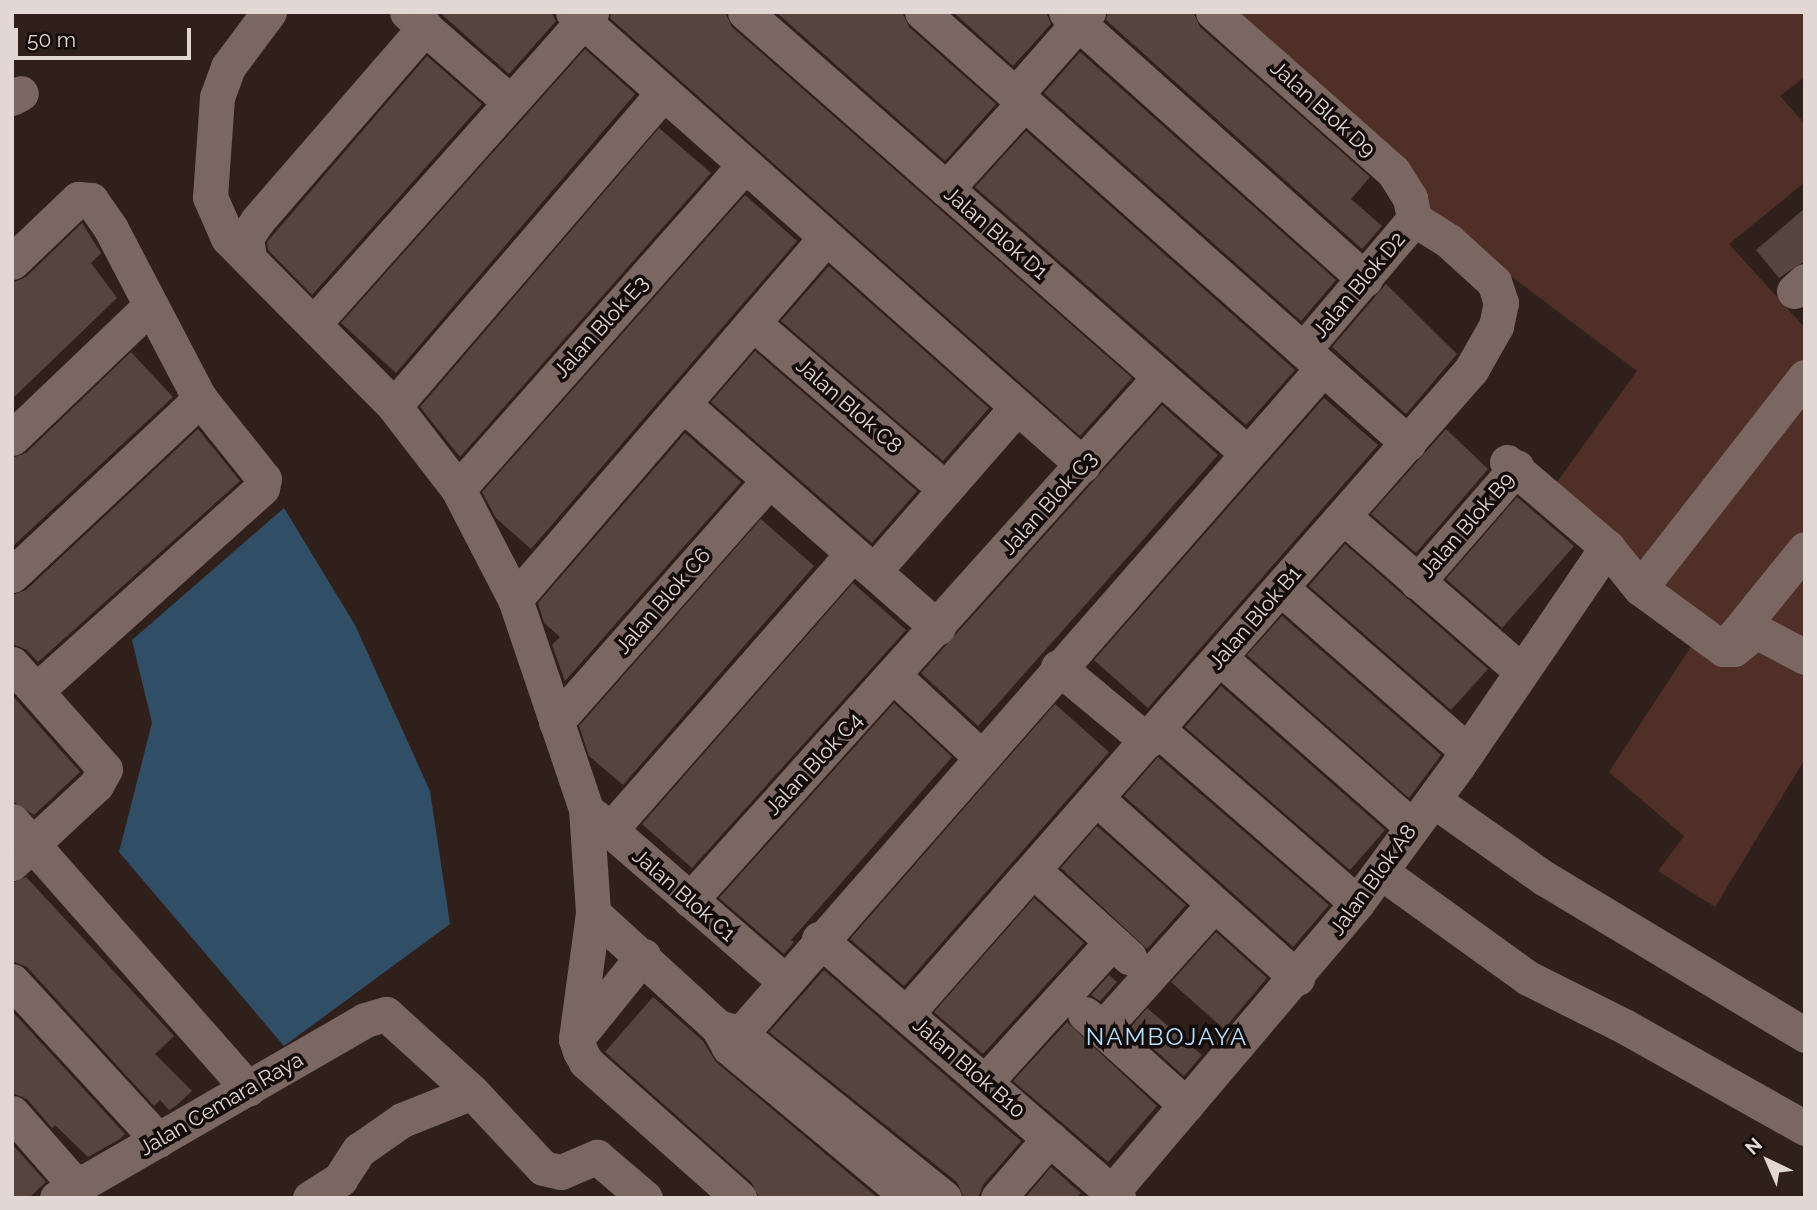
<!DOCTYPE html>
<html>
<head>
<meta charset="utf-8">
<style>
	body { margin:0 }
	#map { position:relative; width:1817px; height:1210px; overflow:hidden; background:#30201c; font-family:Raleway,sans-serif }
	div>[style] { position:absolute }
	.green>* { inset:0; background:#4f2f27 }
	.water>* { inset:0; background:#304e65 }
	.building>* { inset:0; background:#56443f }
	.minor>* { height:35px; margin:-17.5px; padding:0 17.5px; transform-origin:17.5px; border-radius:17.5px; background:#7a6762 }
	span { translate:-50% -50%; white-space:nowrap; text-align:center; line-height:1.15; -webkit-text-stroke:7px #130c0a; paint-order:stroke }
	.street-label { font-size:21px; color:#e3d7d4 }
	.quarter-label { font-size:24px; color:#b7dffe; letter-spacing:2px }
	.frame { position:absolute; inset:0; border:14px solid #e3d7d4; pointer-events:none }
	.north { position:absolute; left:1733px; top:1126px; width:70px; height:70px; -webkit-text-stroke:5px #130c0a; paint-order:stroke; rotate:316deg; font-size:19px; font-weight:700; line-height:28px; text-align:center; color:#e3d7d4 }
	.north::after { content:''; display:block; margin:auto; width:24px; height:32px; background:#e3d7d4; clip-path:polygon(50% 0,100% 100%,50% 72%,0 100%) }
	.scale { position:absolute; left:14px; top:28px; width:177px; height:32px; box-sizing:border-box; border:4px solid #e3d7d4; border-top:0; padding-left:9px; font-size:21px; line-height:24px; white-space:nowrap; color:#e3d7d4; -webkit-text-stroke:5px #130c0a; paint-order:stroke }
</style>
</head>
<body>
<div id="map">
	<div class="green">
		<div style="clip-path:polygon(1225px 12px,1805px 12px,1805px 77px,1780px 96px,1805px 124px,1805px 182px,1729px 244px,1805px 328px,1805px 759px,1715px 907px,1658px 871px,1684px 836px,1609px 772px,1707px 622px,1549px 493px,1637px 371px,1428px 214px)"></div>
	</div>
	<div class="water">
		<div style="clip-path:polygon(284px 508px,355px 625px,430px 791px,450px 924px,284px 1046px,119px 852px,152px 723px,132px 640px)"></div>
	</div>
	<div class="building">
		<div style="clip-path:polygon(439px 12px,551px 12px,556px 21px,509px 74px)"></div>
		<div style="clip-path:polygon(611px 12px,725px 12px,732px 27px,1132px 378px,1080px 436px,610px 18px)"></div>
		<div style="clip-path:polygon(776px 12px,902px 12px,909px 27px,996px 104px,945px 161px)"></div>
		<div style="clip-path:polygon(953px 12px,1046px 12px,1051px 24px,1013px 66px)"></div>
		<div style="clip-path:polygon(1108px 12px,1193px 12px,1200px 27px,1370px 177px,1351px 199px,1382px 226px,1362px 249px,1106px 20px)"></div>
		<div style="clip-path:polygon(585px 49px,635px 94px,396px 373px,341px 323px)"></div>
		<div style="clip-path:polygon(1080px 52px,1336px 280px,1301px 321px,1044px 93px)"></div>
		<div style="clip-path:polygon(427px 56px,482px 104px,312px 295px,268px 250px,267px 242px)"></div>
		<div style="clip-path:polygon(659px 128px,711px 173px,460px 457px,420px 407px)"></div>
		<div style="clip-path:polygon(1026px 131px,1295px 370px,1246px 425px,975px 187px)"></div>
		<div style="clip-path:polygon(745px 195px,797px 241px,531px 549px,496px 518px,482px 492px)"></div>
		<div style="clip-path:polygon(1805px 208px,1805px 261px,1779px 278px,1756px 250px)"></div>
		<div style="clip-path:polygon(82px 223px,101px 253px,91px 263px,117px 298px,12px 399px,12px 283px,26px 277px)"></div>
		<div style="clip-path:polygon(829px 266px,989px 408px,943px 461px,781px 321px)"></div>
		<div style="clip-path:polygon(1386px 284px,1457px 354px,1406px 414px,1332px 347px)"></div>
		<div style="clip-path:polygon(755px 351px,917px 491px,872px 543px,711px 402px)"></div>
		<div style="clip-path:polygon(131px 352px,173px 397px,12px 547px,12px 458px,26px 453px)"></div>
		<div style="clip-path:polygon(1324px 398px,1378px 445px,1148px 708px,1094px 660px)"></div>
		<div style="clip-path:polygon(1162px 405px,1218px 455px,978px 726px,921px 673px)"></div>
		<div style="clip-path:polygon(198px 429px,240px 481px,38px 662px,27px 650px,12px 644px,12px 595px,26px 590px)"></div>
		<div style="clip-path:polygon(1446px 429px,1488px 469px,1416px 553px,1371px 514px)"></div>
		<div style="clip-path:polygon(685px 433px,741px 482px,565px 681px,552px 645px,560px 637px,544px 623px,538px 603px)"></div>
		<div style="clip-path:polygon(1517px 497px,1574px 546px,1502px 628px,1446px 579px)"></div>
		<div style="clip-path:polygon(761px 519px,814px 566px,623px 785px,589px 756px,579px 726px)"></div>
		<div style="clip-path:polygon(1345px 544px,1488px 669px,1451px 710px,1309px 586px)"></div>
		<div style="clip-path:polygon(853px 583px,906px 630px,692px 868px,642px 824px)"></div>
		<div style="clip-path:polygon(1282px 616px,1441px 755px,1409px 798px,1247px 655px)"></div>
		<div style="clip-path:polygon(1221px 686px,1385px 830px,1350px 870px,1185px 727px)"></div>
		<div style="clip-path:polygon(12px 695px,80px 772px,34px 815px,12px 801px)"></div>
		<div style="clip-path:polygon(894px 703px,952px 757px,791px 940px,794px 942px,784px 954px,719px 898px)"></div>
		<div style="clip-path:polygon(1055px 704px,1109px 752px,904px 986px,850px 939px)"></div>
		<div style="clip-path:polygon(1158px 757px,1329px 905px,1293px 947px,1124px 796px)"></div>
		<div style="clip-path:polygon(1097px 826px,1186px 905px,1147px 949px,1061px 868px)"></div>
		<div style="clip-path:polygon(26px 877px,174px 1036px,155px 1054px,192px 1091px,177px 1105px,169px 1110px,160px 1100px,154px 1106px,27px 967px,12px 961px,12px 883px)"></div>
		<div style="clip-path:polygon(1034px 898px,1084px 943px,983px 1054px,934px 1012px)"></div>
		<div style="clip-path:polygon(1216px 932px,1267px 978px,1224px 1029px,1171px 982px)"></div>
		<div style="clip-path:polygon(824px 970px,1021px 1141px,983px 1185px,978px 1198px,964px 1198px,957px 1182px,769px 1032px)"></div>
		<div style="clip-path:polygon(1109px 975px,1117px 982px,1100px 1001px,1091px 995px)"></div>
		<div style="clip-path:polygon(653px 997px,703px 1041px,716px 1062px,878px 1198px,759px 1198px,752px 1183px,605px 1052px)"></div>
		<div style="clip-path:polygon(1147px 1008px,1202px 1055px,1184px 1076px,1130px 1028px)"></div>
		<div style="clip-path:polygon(12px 1011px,125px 1134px,120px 1139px,88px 1157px,55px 1125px,52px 1128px,27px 1099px,12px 1093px)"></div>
		<div style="clip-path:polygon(1067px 1022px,1157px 1106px,1108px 1162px,1013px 1081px)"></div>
		<div style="clip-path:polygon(12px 1144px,46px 1182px,29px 1198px,12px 1198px)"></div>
		<div style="clip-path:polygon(1051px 1167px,1081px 1193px,1077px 1198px,1025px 1198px)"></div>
	</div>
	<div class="minor">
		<div style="left:269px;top:12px;width:69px;rotate:126.7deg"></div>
		<div style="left:228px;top:67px;width:32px;rotate:110deg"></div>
		<div style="left:217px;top:97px;width:100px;rotate:94deg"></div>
		<div style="left:210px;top:197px;width:45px;rotate:66.3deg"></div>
		<div style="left:228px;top:238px;width:236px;rotate:45.3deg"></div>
		<div style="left:394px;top:406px;width:105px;rotate:52.4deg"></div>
		<div style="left:458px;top:489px;width:124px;rotate:62.6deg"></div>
		<div style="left:515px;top:599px;width:222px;rotate:71.3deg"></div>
		<div style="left:586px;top:809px;width:104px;rotate:86.1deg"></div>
		<div style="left:593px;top:913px;width:127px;rotate:97.7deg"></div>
		<div style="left:576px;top:1039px;width:13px;rotate:72deg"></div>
		<div style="left:580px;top:1051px;width:13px;rotate:61deg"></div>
		<div style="left:586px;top:1062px;width:205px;rotate:41.6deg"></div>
		<div style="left:407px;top:12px;width:135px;rotate:41.1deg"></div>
		<div style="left:573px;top:12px;width:682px;rotate:41.61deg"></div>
		<div style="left:745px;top:12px;width:668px;rotate:41.3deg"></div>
		<div style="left:922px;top:12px;width:650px;rotate:41.57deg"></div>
		<div style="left:1066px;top:12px;width:401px;rotate:41.8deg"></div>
		<div style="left:1213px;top:12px;width:240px;rotate:41.5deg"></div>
		<div style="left:1393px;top:171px;width:32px;rotate:58deg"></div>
		<div style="left:1410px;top:198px;width:21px;rotate:79deg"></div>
		<div style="left:1015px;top:95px;width:111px;rotate:-48.7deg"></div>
		<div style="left:12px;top:98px;width:10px;rotate:-29deg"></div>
		<div style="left:946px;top:189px;width:116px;rotate:-47.8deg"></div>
		<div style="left:249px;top:257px;width:19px;rotate:-99deg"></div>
		<div style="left:246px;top:238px;width:20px;rotate:-57deg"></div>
		<div style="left:257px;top:221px;width:257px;rotate:-49.1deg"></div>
		<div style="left:12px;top:262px;width:91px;rotate:-43.7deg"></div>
		<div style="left:78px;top:199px;width:13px;rotate:4deg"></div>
		<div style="left:91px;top:200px;width:35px;rotate:55deg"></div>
		<div style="left:111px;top:229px;width:192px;rotate:62.4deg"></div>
		<div style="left:200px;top:399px;width:102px;rotate:51.3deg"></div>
		<div style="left:264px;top:479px;width:9px;rotate:103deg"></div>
		<div style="left:262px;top:488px;width:302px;rotate:138.1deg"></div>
		<div style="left:1794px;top:291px;width:15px;rotate:-42deg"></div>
		<div style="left:315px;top:322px;width:415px;rotate:-48.3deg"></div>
		<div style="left:753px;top:323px;width:254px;rotate:40.8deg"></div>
		<div style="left:1303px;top:350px;width:172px;rotate:-49.7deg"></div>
		<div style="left:683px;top:404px;width:339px;rotate:41.3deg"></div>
		<div style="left:394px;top:406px;width:411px;rotate:-49.3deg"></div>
		<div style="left:12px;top:438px;width:191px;rotate:-43.7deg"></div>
		<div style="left:1507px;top:462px;width:131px;rotate:40.4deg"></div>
		<div style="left:1607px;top:547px;width:53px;rotate:51.2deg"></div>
		<div style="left:1640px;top:588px;width:103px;rotate:36.3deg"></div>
		<div style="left:1723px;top:649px;width:11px"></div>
		<div style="left:1734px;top:649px;width:28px;rotate:-39deg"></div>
		<div style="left:1756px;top:631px;width:55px;rotate:28deg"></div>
		<div style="left:458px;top:489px;width:431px;rotate:-48.5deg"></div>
		<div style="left:1344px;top:517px;width:235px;rotate:41deg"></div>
		<div style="left:874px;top:571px;width:218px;rotate:-48.9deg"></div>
		<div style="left:12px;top:575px;width:258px;rotate:-43.1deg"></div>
		<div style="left:1417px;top:582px;width:152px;rotate:-49deg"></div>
		<div style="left:1281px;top:588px;width:246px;rotate:41.2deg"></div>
		<div style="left:1640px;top:588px;width:268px;rotate:-52deg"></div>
		<div style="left:515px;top:599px;width:476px;rotate:-49.3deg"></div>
		<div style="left:1728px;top:644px;width:122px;rotate:-51deg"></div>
		<div style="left:1220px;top:658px;width:254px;rotate:41.3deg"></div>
		<div style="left:12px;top:664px;width:140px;rotate:48.5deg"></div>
		<div style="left:105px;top:769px;width:18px;rotate:119deg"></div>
		<div style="left:96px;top:785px;width:115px;rotate:137.1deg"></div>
		<div style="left:1058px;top:667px;width:116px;rotate:39.7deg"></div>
		<div style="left:895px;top:677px;width:116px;rotate:42.9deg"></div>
		<div style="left:556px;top:722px;width:322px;rotate:-48.6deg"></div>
		<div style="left:1157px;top:729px;width:265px;rotate:41deg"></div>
		<div style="left:1096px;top:798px;width:270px;rotate:41.8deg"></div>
		<div style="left:1433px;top:800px;width:136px;rotate:35.1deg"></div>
		<div style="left:1544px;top:878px;width:305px;rotate:31deg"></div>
		<div style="left:594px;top:816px;width:250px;rotate:40.9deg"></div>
		<div style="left:12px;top:821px;width:357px;rotate:48.6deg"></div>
		<div style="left:610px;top:830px;width:368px;rotate:-48.7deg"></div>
		<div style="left:1033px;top:870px;width:130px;rotate:42.2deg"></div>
		<div style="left:1381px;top:872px;width:181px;rotate:35.8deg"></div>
		<div style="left:1528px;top:978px;width:107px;rotate:26.6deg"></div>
		<div style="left:1624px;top:1026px;width:208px;rotate:29.4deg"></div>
		<div style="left:690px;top:900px;width:703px;rotate:-48.06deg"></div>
		<div style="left:593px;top:913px;width:169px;rotate:42.4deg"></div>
		<div style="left:819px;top:939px;width:396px;rotate:40.9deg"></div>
		<div style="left:12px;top:981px;width:216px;rotate:47.4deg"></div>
		<div style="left:906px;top:1014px;width:857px;rotate:-48.74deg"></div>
		<div style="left:1471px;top:370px;width:51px;rotate:-60.4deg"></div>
		<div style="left:1496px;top:326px;width:24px;rotate:-78deg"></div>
		<div style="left:1501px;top:303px;width:22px;rotate:-108deg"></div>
		<div style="left:1494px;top:282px;width:61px;rotate:-137.7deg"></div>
		<div style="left:1449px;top:241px;width:41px;rotate:-147.8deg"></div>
		<div style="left:1085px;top:1014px;width:136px;rotate:42deg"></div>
		<div style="left:1102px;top:1029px;width:168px;rotate:-48.1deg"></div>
		<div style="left:576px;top:1039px;width:107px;rotate:-51.1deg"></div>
		<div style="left:729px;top:1047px;width:902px;rotate:-48.82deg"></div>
		<div style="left:985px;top:1082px;width:189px;rotate:-47.8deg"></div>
		<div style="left:12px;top:1113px;width:98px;rotate:48.7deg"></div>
		<div style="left:1112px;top:1192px;width:379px;rotate:-49.7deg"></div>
		<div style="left:1357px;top:903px;width:172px;rotate:-53.7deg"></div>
		<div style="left:1459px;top:764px;width:263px;rotate:-55.7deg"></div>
		<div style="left:57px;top:1198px;width:356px;rotate:-30deg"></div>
		<div style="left:365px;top:1020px;width:22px;rotate:-16deg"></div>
		<div style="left:386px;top:1014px;width:116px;rotate:42.2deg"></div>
		<div style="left:472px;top:1092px;width:104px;rotate:46.9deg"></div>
		<div style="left:543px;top:1168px;width:18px;rotate:13deg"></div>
		<div style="left:561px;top:1172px;width:39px;rotate:-23deg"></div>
		<div style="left:597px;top:1157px;width:63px;rotate:40.5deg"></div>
		<div style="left:310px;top:1198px;width:36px;rotate:-32deg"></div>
		<div style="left:340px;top:1179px;width:35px;rotate:-57deg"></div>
		<div style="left:359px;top:1150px;width:52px;rotate:-34.9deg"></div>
		<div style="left:402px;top:1120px;width:75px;rotate:-21.8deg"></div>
		<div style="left:910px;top:1198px;width:236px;rotate:-140.2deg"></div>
		<div style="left:729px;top:1047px;width:23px;rotate:-119deg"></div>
		<div style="left:718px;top:1027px;width:22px;rotate:16deg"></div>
		<div style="left:739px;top:1033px;width:263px;rotate:38.8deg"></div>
		<div style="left:998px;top:1198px;width:79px;rotate:-49.1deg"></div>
	</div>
	<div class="street-label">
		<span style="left:1323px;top:109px;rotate:42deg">Jalan Blok D9</span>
		<span style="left:996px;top:233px;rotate:41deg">Jalan Blok D1</span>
		<span style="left:1359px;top:285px;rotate:-50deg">Jalan Blok D2</span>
		<span style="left:601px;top:327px;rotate:-48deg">Jalan Blok E3</span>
		<span style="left:849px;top:406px;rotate:41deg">Jalan Blok C8</span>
		<span style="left:1049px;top:503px;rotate:-48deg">Jalan Blok C3</span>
		<span style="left:1467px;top:525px;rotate:-49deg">Jalan Blok B9</span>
		<span style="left:663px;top:601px;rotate:-49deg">Jalan Blok C6</span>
		<span style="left:1255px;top:618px;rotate:-49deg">Jalan Blok B1</span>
		<span style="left:814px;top:764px;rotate:-47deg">Jalan Blok C4</span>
		<span style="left:1373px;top:880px;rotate:-54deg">Jalan Blok A8</span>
		<span style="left:684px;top:895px;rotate:41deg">Jalan Blok C1</span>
		<span style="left:969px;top:1068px;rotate:41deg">Jalan Blok B10</span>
		<span style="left:221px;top:1104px;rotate:-30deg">Jalan Cemara Raya</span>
	</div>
	<div class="quarter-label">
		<span style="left:1167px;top:1037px">NAMBOJAYA</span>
	</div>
	<div class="frame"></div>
	<div class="north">N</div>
	<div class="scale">50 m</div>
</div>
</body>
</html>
